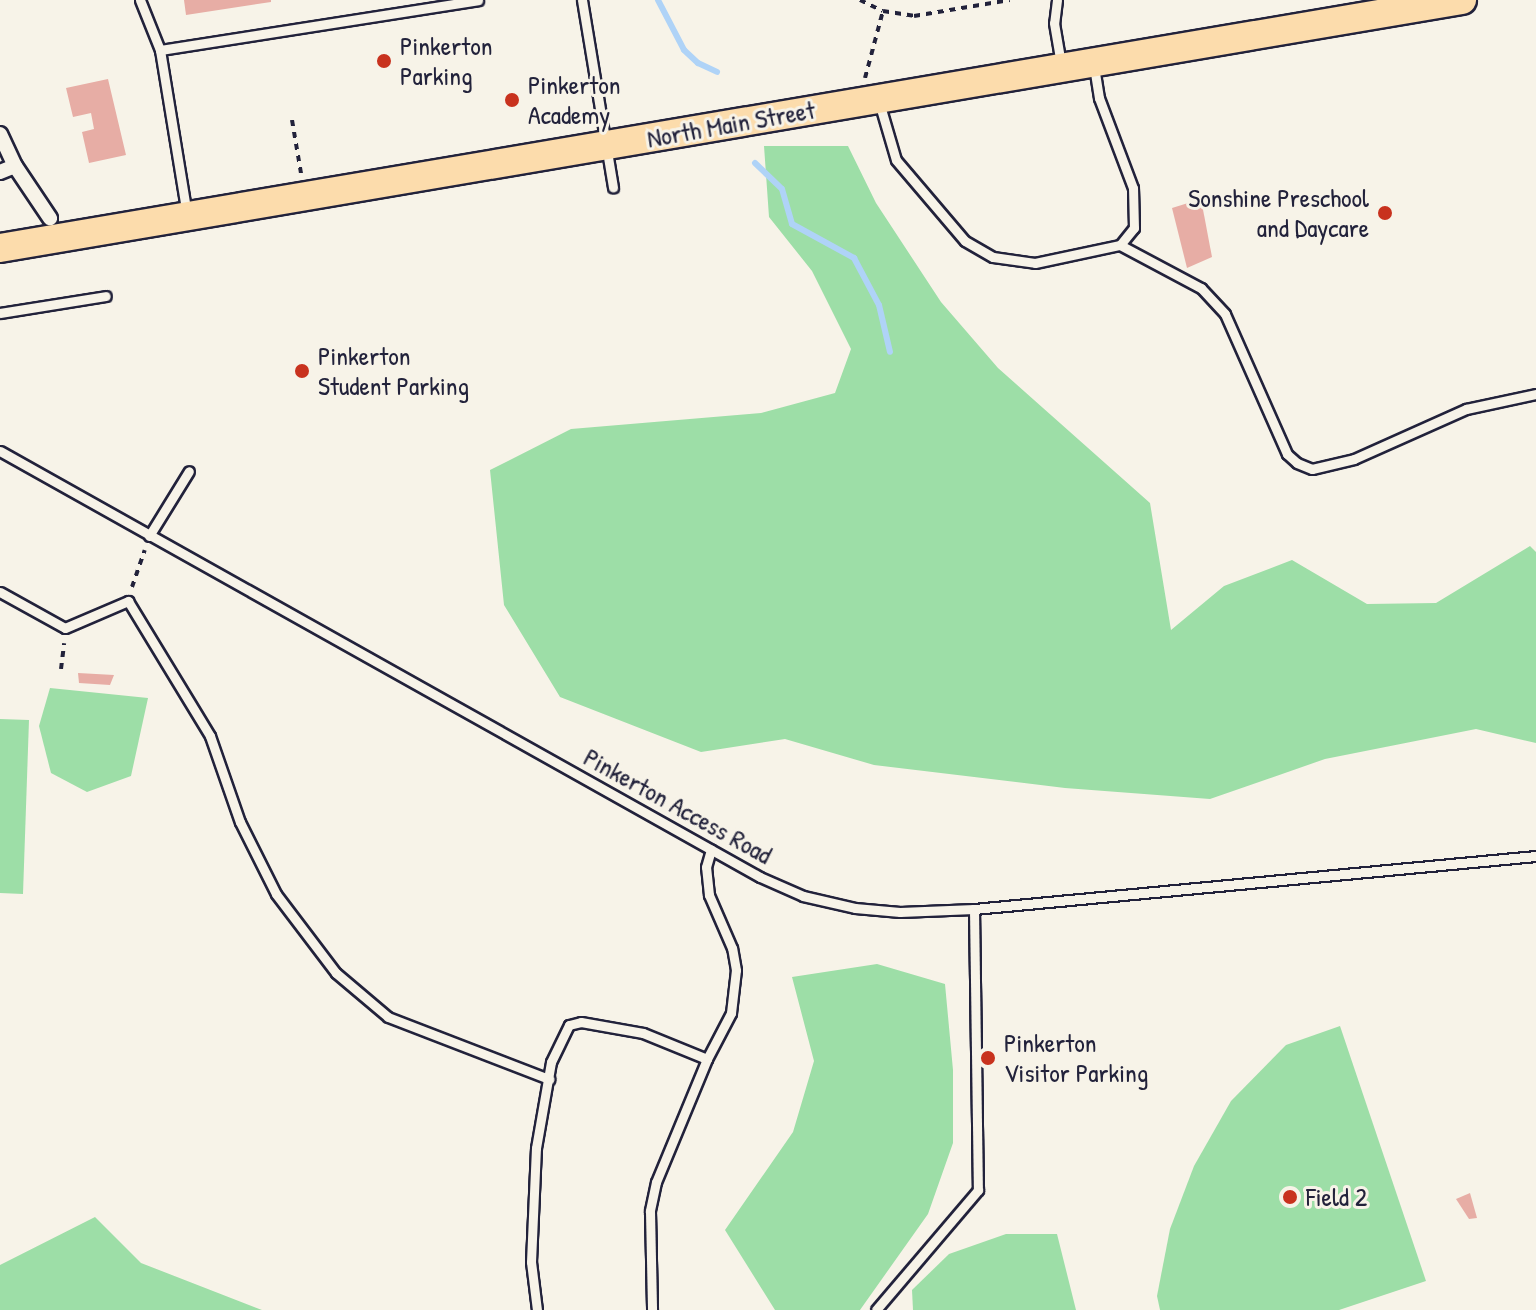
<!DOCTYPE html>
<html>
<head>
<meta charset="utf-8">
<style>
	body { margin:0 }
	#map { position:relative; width:1536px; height:1310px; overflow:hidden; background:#f7f3e8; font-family:"Patrick Hand",sans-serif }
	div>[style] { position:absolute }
	.green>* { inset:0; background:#9ddea7 }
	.stream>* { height:6px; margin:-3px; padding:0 3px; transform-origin:3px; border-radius:3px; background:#afd3f7 }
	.building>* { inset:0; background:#e7ada5 }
	.path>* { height:4px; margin-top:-2px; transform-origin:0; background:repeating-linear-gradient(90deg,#22223b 0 6px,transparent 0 12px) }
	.roads { filter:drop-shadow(2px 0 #22223b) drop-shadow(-2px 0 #22223b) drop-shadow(0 2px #22223b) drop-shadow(0 -2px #22223b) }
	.service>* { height:9px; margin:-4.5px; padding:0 4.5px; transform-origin:4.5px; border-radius:4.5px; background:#f7f3e8 }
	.pedestrian>* { height:14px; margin:-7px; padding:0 7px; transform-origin:7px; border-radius:7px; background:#f7f3e8 }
	.primary>* { height:28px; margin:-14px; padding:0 14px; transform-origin:14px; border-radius:14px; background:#fcdcac }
	.dots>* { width:22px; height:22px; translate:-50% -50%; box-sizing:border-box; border:4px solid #f7f3e8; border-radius:50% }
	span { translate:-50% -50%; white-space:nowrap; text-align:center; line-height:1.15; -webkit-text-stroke:6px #f7f3e8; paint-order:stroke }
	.poi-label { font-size:26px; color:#22223b }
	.left { translate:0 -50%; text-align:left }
	.right { translate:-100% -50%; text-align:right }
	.street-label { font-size:26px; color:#22223b }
</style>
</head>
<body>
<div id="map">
	<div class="green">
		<div style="clip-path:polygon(764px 146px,848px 146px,876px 203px,941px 302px,998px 368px,1150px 503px,1171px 630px,1224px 586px,1292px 560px,1367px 604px,1436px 603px,1530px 546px,1536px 552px,1536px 743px,1476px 729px,1325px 759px,1210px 799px,1065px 788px,874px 765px,785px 739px,701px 752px,560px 697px,504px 605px,490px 470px,571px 429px,761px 413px,835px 393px,851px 349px,812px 271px,769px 217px)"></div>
		<div style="clip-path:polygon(50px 688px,148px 698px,131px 776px,87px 792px,51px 773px,39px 726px)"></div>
		<div style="clip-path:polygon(0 719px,29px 720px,23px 894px,0 893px)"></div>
		<div style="clip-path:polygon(877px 964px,945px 984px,953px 1070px,953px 1143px,928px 1214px,860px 1310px,775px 1310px,725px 1230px,793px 1132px,814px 1061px,792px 977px)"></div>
		<div style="clip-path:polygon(1340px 1026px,1426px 1281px,1339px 1310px,1160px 1310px,1157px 1296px,1170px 1229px,1194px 1166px,1231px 1101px,1286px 1045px)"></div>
		<div style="clip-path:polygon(95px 1217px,141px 1263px,262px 1310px,0 1310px,0 1265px)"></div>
		<div style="clip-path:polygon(1006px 1234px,1057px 1234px,1076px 1310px,913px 1310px,912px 1290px,949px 1254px)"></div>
	</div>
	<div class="stream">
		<div style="left:658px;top:0;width:56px;rotate:62.5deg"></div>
		<div style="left:684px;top:50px;width:19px;rotate:43deg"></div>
		<div style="left:698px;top:63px;width:21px;rotate:25deg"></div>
		<div style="left:755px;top:163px;width:37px;rotate:44deg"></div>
		<div style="left:782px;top:189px;width:36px;rotate:74deg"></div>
		<div style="left:792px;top:224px;width:71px;rotate:28.7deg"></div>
		<div style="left:854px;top:258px;width:53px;rotate:62deg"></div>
		<div style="left:879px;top:305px;width:48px;rotate:76.8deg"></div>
	</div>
	<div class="building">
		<div style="clip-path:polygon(184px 0,271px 0,271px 2px,186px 15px)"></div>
		<div style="clip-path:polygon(108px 79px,126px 155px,89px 163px,82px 132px,94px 129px,91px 113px,73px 117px,66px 88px)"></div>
		<div style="clip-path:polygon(1201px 199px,1212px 257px,1187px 268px,1172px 208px)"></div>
		<div style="clip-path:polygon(78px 673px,114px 675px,110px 685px,79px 683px)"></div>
		<div style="clip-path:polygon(1470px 1193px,1477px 1218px,1469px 1219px,1456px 1199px)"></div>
	</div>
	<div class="path">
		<div style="left:860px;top:0;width:25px;rotate:26deg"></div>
		<div style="left:883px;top:11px;width:31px;rotate:9deg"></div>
		<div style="left:914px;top:16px;width:97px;rotate:-9.5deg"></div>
		<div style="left:865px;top:78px;width:69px;rotate:-75deg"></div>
		<div style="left:292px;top:120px;width:54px;rotate:80.4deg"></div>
		<div style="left:132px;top:587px;width:39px;rotate:-71deg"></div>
		<div style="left:61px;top:669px;width:26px;rotate:-83deg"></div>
	</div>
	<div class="roads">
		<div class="service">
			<div style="left:140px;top:0;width:54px;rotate:68.2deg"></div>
			<div style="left:160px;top:50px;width:166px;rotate:80.7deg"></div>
			<div style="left:582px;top:0;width:190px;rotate:80.6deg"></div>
			<div style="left:1057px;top:0;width:23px;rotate:97deg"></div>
			<div style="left:1054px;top:23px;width:42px;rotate:80.3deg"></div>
			<div style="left:160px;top:50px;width:322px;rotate:-8.9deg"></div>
			<div style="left:879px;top:102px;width:60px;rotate:73.7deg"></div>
			<div style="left:896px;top:160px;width:106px;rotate:49.6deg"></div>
			<div style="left:965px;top:241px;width:32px;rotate:30deg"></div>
			<div style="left:993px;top:257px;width:42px;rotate:8.1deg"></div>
			<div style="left:1035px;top:263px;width:87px;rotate:-12deg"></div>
			<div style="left:1120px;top:245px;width:22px;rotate:-51deg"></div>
			<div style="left:1134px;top:228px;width:40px;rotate:-91.4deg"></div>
			<div style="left:1133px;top:188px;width:96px;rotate:-110.7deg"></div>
			<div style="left:1099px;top:98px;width:31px;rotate:-99deg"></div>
			<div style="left:1120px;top:245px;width:92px;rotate:28deg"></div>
			<div style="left:1201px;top:288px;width:35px;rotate:47deg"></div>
			<div style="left:1225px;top:314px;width:153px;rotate:66.1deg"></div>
			<div style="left:1287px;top:454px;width:13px;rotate:42deg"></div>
			<div style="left:1297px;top:463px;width:16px;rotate:22deg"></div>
			<div style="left:1312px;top:469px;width:43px;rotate:-13.4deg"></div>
			<div style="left:1354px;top:459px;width:123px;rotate:-24.1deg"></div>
			<div style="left:1466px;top:409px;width:72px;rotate:-12.1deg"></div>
			<div style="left:0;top:313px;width:107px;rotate:-9.1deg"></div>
			<div style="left:0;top:451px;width:871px;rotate:29.27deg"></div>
			<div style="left:760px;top:877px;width:47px;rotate:23.8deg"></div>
			<div style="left:803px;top:896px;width:53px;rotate:13deg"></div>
			<div style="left:855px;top:908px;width:45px;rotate:5.1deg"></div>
			<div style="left:900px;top:912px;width:74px;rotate:-2.3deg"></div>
			<div style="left:974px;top:909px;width:281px;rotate:89.2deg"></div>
			<div style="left:978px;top:1190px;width:157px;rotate:130.4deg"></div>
			<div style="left:149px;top:536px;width:76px;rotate:-58.4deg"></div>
			<div style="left:0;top:592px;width:74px;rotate:29deg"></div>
			<div style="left:65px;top:628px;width:69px;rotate:-23.2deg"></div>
			<div style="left:128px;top:601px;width:158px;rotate:58.7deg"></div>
			<div style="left:210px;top:736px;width:91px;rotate:70.8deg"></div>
			<div style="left:240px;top:822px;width:80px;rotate:63.4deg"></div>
			<div style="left:276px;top:894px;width:99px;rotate:52.8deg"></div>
			<div style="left:336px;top:973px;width:68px;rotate:40.2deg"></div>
			<div style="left:388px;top:1017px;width:173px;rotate:21.1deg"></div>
			<div style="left:974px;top:909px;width:564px;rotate:-5.39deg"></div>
			<div style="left:707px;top:1059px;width:52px;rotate:-62.4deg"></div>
			<div style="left:731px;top:1013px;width:43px;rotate:-83.4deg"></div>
			<div style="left:736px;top:970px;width:22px;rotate:-100deg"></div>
			<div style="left:732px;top:948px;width:58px;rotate:-113.5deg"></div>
			<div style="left:709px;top:895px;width:28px;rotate:-96deg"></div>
			<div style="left:706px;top:867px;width:18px;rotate:-74deg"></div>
			<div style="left:537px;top:1310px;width:48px;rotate:-97.1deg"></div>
			<div style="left:531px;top:1262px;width:114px;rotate:-87.5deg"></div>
			<div style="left:536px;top:1148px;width:87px;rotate:-80.1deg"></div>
			<div style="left:551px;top:1062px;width:41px;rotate:-64.1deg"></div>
			<div style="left:569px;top:1025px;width:12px;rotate:-14deg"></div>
			<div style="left:581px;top:1022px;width:63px;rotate:10.1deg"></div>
			<div style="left:643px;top:1033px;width:69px;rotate:22.1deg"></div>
			<div style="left:707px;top:1059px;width:133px;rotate:112.5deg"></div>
			<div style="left:656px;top:1182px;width:30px;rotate:102deg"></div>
			<div style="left:650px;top:1211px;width:99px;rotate:88.8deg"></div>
		</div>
		<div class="pedestrian">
			<div style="left:0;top:134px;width:35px;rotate:65deg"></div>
			<div style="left:15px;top:166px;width:63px;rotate:56.1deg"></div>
			<div style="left:0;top:172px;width:16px;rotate:-22deg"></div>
		</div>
		<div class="primary">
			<div style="left:0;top:248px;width:1483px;rotate:-9.63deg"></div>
		</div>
	</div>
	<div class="dots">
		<div style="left:384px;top:61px;background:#c8321e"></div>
		<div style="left:512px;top:100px;background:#c8321e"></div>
		<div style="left:1385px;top:213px;background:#c8321e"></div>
		<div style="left:302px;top:371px;background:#c8321e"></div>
		<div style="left:988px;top:1058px;background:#c8321e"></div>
		<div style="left:1290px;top:1197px;background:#c8321e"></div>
	</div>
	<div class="poi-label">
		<span class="left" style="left:400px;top:61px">Pinkerton<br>Parking</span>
		<span class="left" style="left:528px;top:100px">Pinkerton<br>Academy</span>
		<span class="right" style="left:1369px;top:213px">Sonshine Preschool<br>and Daycare</span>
		<span class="left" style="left:318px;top:371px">Pinkerton<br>Student Parking</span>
		<span class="left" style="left:1004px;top:1058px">Pinkerton<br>Visitor Parking</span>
		<span class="left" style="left:1306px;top:1197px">Field 2</span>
	</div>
	<div class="street-label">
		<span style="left:731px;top:124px;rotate:-10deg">North Main Street</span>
		<span style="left:678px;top:806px;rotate:29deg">Pinkerton Access Road</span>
	</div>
</div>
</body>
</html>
